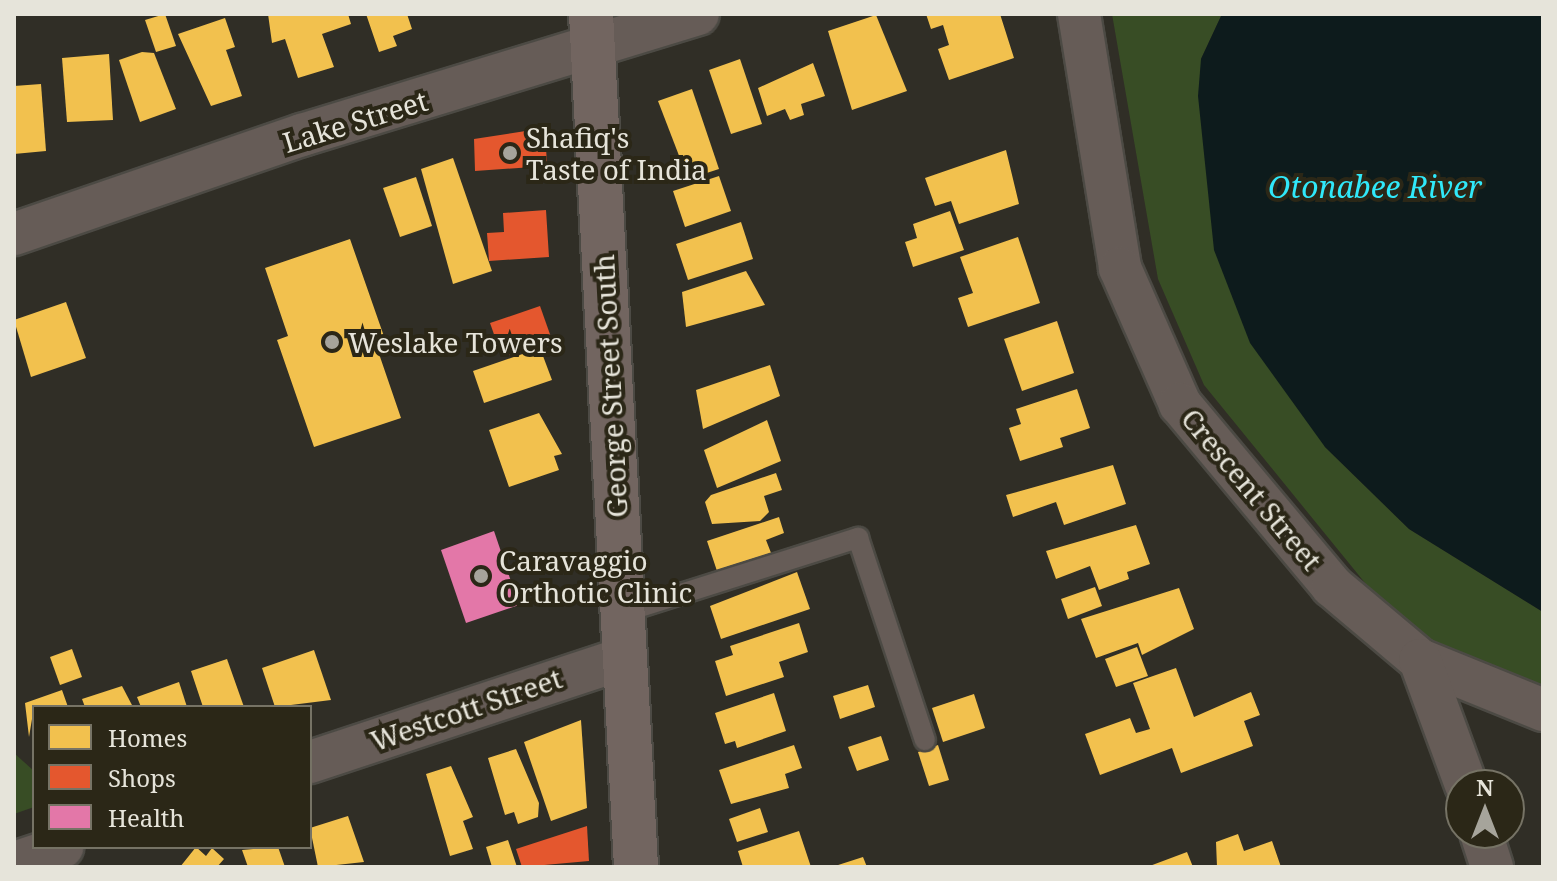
<!DOCTYPE html>
<html>
<head>
<meta charset="utf-8">
<style>
	body { margin:0 }
	#map { position:relative; width:1557px; height:881px; overflow:hidden; background:#302e26; font-family:"Noto Serif",serif }
	div>[style] { position:absolute }
	.green>* { inset:0; background:#384d25 }
	.water>* { inset:0; background:#0d1b1c }
	.homes>* { inset:0; background:#f2c14e }
	.shops>* { inset:0; background:#e4572e }
	.health>* { inset:0; background:#e377a8 }
	.roads { filter:drop-shadow(2px 0 #4c4a44) drop-shadow(-2px 0 #4c4a44) drop-shadow(0 2px #4c4a44) drop-shadow(0 -2px #4c4a44) }
	.lane>* { height:20px; margin:-10px; padding:0 10px; transform-origin:10px; border-radius:10px; background:#665c57 }
	.street>* { height:42px; margin:-21px; padding:0 21px; transform-origin:21px; border-radius:21px; background:#665c57 }
	.secondary>* { height:44px; margin:-22px; padding:0 22px; transform-origin:22px; border-radius:22px; background:#726560 }
	.dots>* { width:22px; height:22px; translate:-50% -50%; box-sizing:border-box; border:4px solid #2b2717; border-radius:50% }
	span { translate:-50% -50%; white-space:nowrap; text-align:center; line-height:1.15; -webkit-text-stroke:8px #2b2717; paint-order:stroke }
	.street-label { font-size:28px; color:#e6e4da }
	.poi-label { font-size:28px; color:#e6e4da }
	.left { translate:0 -50%; text-align:left }
	.water-label { font-size:30px; color:#30e8f9; font-style:italic }
	.frame { position:absolute; inset:0; border:16px solid #e6e4da; pointer-events:none }
	.legend { position:absolute; left:32px; top:705px; width:280px; height:144px; box-sizing:border-box; background:#2b2717; border:2px solid #767365; margin:0; padding:10px 14px; list-style:none; font-size:24px; color:#e6e4da }
	.legend li { display:flex; align-items:center; gap:16px; height:40px }
	.legend b { width:40px; border:2px solid #767365 }
	.north { position:absolute; left:1445px; top:769px; width:80px; height:80px; box-sizing:border-box; background:#2b2717; border:2px solid #767365; border-radius:50%; rotate:0deg; font-size:22px; font-weight:700; line-height:32px; text-align:center; color:#e6e4da }
	.north::after { content:''; display:block; margin:auto; width:28px; height:36px; background:#a6a49b; clip-path:polygon(50% 0,100% 100%,50% 72%,0 100%) }
</style>
</head>
<body>
<div id="map">
	<div class="green">
		<div style="clip-path:polygon(1112px 14px,1222px 14px,1201px 59px,1325px 447px,1409px 529px,1543px 612px,1543px 695px,1467px 667px,1383px 605px,1204px 385px,1158px 279px)"></div>
		<div style="clip-path:polygon(14px 753px,34px 771px,34px 807px,14px 814px)"></div>
	</div>
	<div class="water">
		<div style="clip-path:polygon(1222px 14px,1543px 14px,1543px 612px,1409px 529px,1325px 447px,1250px 343px,1214px 250px,1198px 96px,1201px 59px)"></div>
	</div>
	<div class="homes">
		<div style="clip-path:polygon(165px 14px,176px 46px,156px 52px,145px 20px)"></div>
		<div style="clip-path:polygon(268px 14px,348px 14px,351px 24px,322px 34px,334px 67px,298px 78px,285px 39px,272px 43px)"></div>
		<div style="clip-path:polygon(366px 14px,407px 14px,412px 29px,393px 36px,397px 46px,379px 52px)"></div>
		<div style="clip-path:polygon(926px 14px,1000px 14px,1014px 58px,949px 80px,938px 49px,949px 45px,943px 25px,931px 29px)"></div>
		<div style="clip-path:polygon(876px 15px,907px 91px,852px 110px,828px 31px)"></div>
		<div style="clip-path:polygon(225px 18px,235px 47px,226px 50px,242px 96px,211px 106px,178px 34px)"></div>
		<div style="clip-path:polygon(142px 52px,154px 53px,176px 109px,140px 122px,119px 60px)"></div>
		<div style="clip-path:polygon(109px 54px,113px 120px,67px 122px,62px 58px)"></div>
		<div style="clip-path:polygon(740px 59px,762px 124px,731px 134px,709px 70px)"></div>
		<div style="clip-path:polygon(813px 63px,825px 96px,801px 104px,804px 115px,790px 120px,785px 109px,767px 116px,758px 88px)"></div>
		<div style="clip-path:polygon(41px 84px,46px 151px,14px 154px,14px 86px)"></div>
		<div style="clip-path:polygon(692px 89px,719px 169px,688px 179px,658px 101px)"></div>
		<div style="clip-path:polygon(1006px 150px,1019px 204px,959px 224px,951px 201px,935px 206px,925px 178px)"></div>
		<div style="clip-path:polygon(453px 158px,492px 271px,453px 284px,421px 169px)"></div>
		<div style="clip-path:polygon(719px 176px,731px 211px,685px 227px,673px 191px)"></div>
		<div style="clip-path:polygon(416px 177px,432px 226px,400px 237px,383px 188px)"></div>
		<div style="clip-path:polygon(950px 211px,964px 250px,913px 267px,905px 242px,917px 238px,913px 224px)"></div>
		<div style="clip-path:polygon(741px 222px,753px 259px,688px 280px,676px 244px)"></div>
		<div style="clip-path:polygon(1018px 237px,1040px 303px,968px 327px,958px 298px,973px 293px,960px 257px)"></div>
		<div style="clip-path:polygon(350px 239px,387px 345px,377px 348px,401px 418px,314px 447px,277px 340px,288px 336px,265px 268px)"></div>
		<div style="clip-path:polygon(746px 271px,765px 305px,686px 327px,682px 292px)"></div>
		<div style="clip-path:polygon(66px 302px,86px 358px,31px 377px,14px 320px)"></div>
		<div style="clip-path:polygon(1057px 321px,1074px 373px,1022px 391px,1004px 339px)"></div>
		<div style="clip-path:polygon(540px 348px,552px 380px,484px 403px,473px 371px)"></div>
		<div style="clip-path:polygon(770px 365px,780px 396px,703px 429px,696px 390px)"></div>
		<div style="clip-path:polygon(1077px 389px,1090px 428px,1060px 438px,1063px 447px,1020px 461px,1009px 428px,1021px 424px,1016px 409px)"></div>
		<div style="clip-path:polygon(539px 413px,562px 454px,554px 456px,559px 470px,509px 487px,489px 430px)"></div>
		<div style="clip-path:polygon(767px 420px,781px 461px,717px 488px,704px 450px)"></div>
		<div style="clip-path:polygon(1113px 465px,1126px 504px,1064px 525px,1056px 502px,1013px 517px,1006px 495px)"></div>
		<div style="clip-path:polygon(776px 473px,782px 490px,764px 496px,769px 512px,760px 521px,712px 524px,705px 502px,711px 495px)"></div>
		<div style="clip-path:polygon(779px 517px,784px 533px,766px 540px,773px 558px,717px 571px,707px 541px)"></div>
		<div style="clip-path:polygon(1136px 525px,1150px 564px,1127px 572px,1129px 579px,1099px 590px,1090px 566px,1056px 579px,1046px 551px)"></div>
		<div style="clip-path:polygon(797px 572px,810px 609px,721px 639px,710px 606px)"></div>
		<div style="clip-path:polygon(1095px 587px,1102px 606px,1068px 619px,1061px 599px)"></div>
		<div style="clip-path:polygon(1179px 588px,1194px 629px,1142px 655px,1138px 643px,1096px 658px,1081px 619px)"></div>
		<div style="clip-path:polygon(799px 623px,808px 652px,779px 662px,784px 677px,726px 696px,715px 661px,733px 655px,730px 646px)"></div>
		<div style="clip-path:polygon(1137px 647px,1148px 676px,1116px 687px,1105px 659px)"></div>
		<div style="clip-path:polygon(72px 649px,82px 677px,60px 685px,50px 657px)"></div>
		<div style="clip-path:polygon(314px 650px,331px 700px,275px 707px,262px 668px)"></div>
		<div style="clip-path:polygon(227px 659px,244px 707px,203px 707px,191px 671px)"></div>
		<div style="clip-path:polygon(1176px 668px,1194px 717px,1251px 692px,1260px 715px,1244px 721px,1253px 746px,1181px 773px,1172px 748px,1100px 775px,1085px 734px,1130px 718px,1136px 733px,1150px 729px,1133px 683px)"></div>
		<div style="clip-path:polygon(179px 682px,187px 707px,141px 707px,137px 697px)"></div>
		<div style="clip-path:polygon(868px 685px,875px 707px,840px 719px,833px 696px)"></div>
		<div style="clip-path:polygon(122px 686px,133px 707px,85px 707px,82px 699px)"></div>
		<div style="clip-path:polygon(62px 690px,68px 707px,34px 707px,29px 737px,25px 703px)"></div>
		<div style="clip-path:polygon(774px 693px,786px 731px,737px 748px,735px 741px,725px 744px,715px 713px)"></div>
		<div style="clip-path:polygon(974px 694px,985px 728px,943px 742px,932px 708px)"></div>
		<div style="clip-path:polygon(581px 720px,587px 808px,551px 821px,524px 742px)"></div>
		<div style="clip-path:polygon(881px 736px,889px 760px,857px 771px,848px 747px)"></div>
		<div style="clip-path:polygon(794px 745px,802px 768px,785px 774px,789px 788px,731px 804px,719px 770px)"></div>
		<div style="clip-path:polygon(938px 745px,949px 780px,929px 786px,918px 752px)"></div>
		<div style="clip-path:polygon(516px 749px,539px 803px,538px 817px,518px 824px,514px 812px,505px 815px,488px 758px)"></div>
		<div style="clip-path:polygon(451px 766px,473px 817px,463px 821px,473px 849px,450px 856px,426px 774px)"></div>
		<div style="clip-path:polygon(760px 808px,768px 832px,737px 842px,729px 819px)"></div>
		<div style="clip-path:polygon(348px 816px,364px 862px,318px 867px,310px 828px)"></div>
		<div style="clip-path:polygon(799px 831px,811px 867px,743px 867px,738px 851px)"></div>
		<div style="clip-path:polygon(1238px 834px,1244px 851px,1272px 841px,1281px 867px,1217px 867px,1216px 842px)"></div>
		<div style="clip-path:polygon(508px 840px,517px 867px,492px 867px,486px 847px)"></div>
		<div style="clip-path:polygon(196px 847px,206px 856px,212px 848px,224px 859px,217px 867px,180px 867px)"></div>
		<div style="clip-path:polygon(278px 847px,285px 867px,248px 867px,242px 850px)"></div>
		<div style="clip-path:polygon(1187px 852px,1193px 867px,1147px 867px)"></div>
		<div style="clip-path:polygon(863px 857px,867px 867px,835px 867px,835px 866px)"></div>
	</div>
	<div class="shops">
		<div style="clip-path:polygon(545px 128px,547px 166px,475px 171px,474px 139px)"></div>
		<div style="clip-path:polygon(546px 210px,549px 257px,489px 261px,487px 233px,504px 232px,503px 213px)"></div>
		<div style="clip-path:polygon(540px 306px,552px 340px,502px 357px,490px 323px)"></div>
		<div style="clip-path:polygon(587px 826px,589px 861px,522px 867px,516px 849px)"></div>
	</div>
	<div class="health">
		<div style="clip-path:polygon(494px 531px,519px 605px,466px 623px,441px 550px)"></div>
	</div>
	<div class="roads">
		<div class="lane">
			<div style="left:621px;top:613px;width:249px;rotate:-17.6deg"></div>
			<div style="left:858px;top:538px;width:213px;rotate:71.7deg"></div>
		</div>
		<div class="street">
			<div style="left:1079px;top:14px;width:257px;rotate:80.8deg"></div>
			<div style="left:1120px;top:268px;width:149px;rotate:66.2deg"></div>
			<div style="left:1180px;top:404px;width:237px;rotate:50.1deg"></div>
			<div style="left:1332px;top:586px;width:115px;rotate:40.1deg"></div>
			<div style="left:1420px;top:660px;width:133px;rotate:22.1deg"></div>
			<div style="left:14px;top:234px;width:305px;rotate:-19deg"></div>
			<div style="left:302px;top:135px;width:414px;rotate:-17deg"></div>
			<div style="left:1420px;top:660px;width:133px;rotate:69.8deg"></div>
			<div style="left:310px;top:762px;width:329px;rotate:-18.3deg"></div>
			<div style="left:1481px;top:833px;width:36px;rotate:72deg"></div>
			<div style="left:14px;top:863px;width:51px;rotate:-18.4deg"></div>
		</div>
		<div class="secondary">
			<div style="left:591px;top:14px;width:854px;rotate:86.98deg"></div>
		</div>
	</div>
	<div class="dots">
		<div style="left:510px;top:153px;background:#a6a49b"></div>
		<div style="left:332px;top:342px;background:#a6a49b"></div>
		<div style="left:481px;top:576px;background:#a6a49b"></div>
	</div>
	<div class="street-label">
		<span style="left:355px;top:121px;rotate:-17deg">Lake Street</span>
		<span style="left:610px;top:386px;rotate:-93deg">George Street South</span>
		<span style="left:1252px;top:489px;rotate:50deg">Crescent Street</span>
		<span style="left:466px;top:709px;rotate:-19deg">Westcott Street</span>
	</div>
	<div class="poi-label">
		<span class="left" style="left:526px;top:153px">Shafiq's<br>Taste of India</span>
		<span class="left" style="left:348px;top:342px">Weslake Towers</span>
		<span class="left" style="left:499px;top:576px">Caravaggio<br>Orthotic Clinic</span>
	</div>
	<div class="water-label">
		<span style="left:1375px;top:187px">Otonabee River</span>
	</div>
	<div class="frame"></div>
	<ul class="legend">
	<li><b style="height:22px;background:#f2c14e"></b>Homes</li>
	<li><b style="height:22px;background:#e4572e"></b>Shops</li>
	<li><b style="height:22px;background:#e377a8"></b>Health</li>
	</ul>
	<div class="north">N</div>
</div>
</body>
</html>
